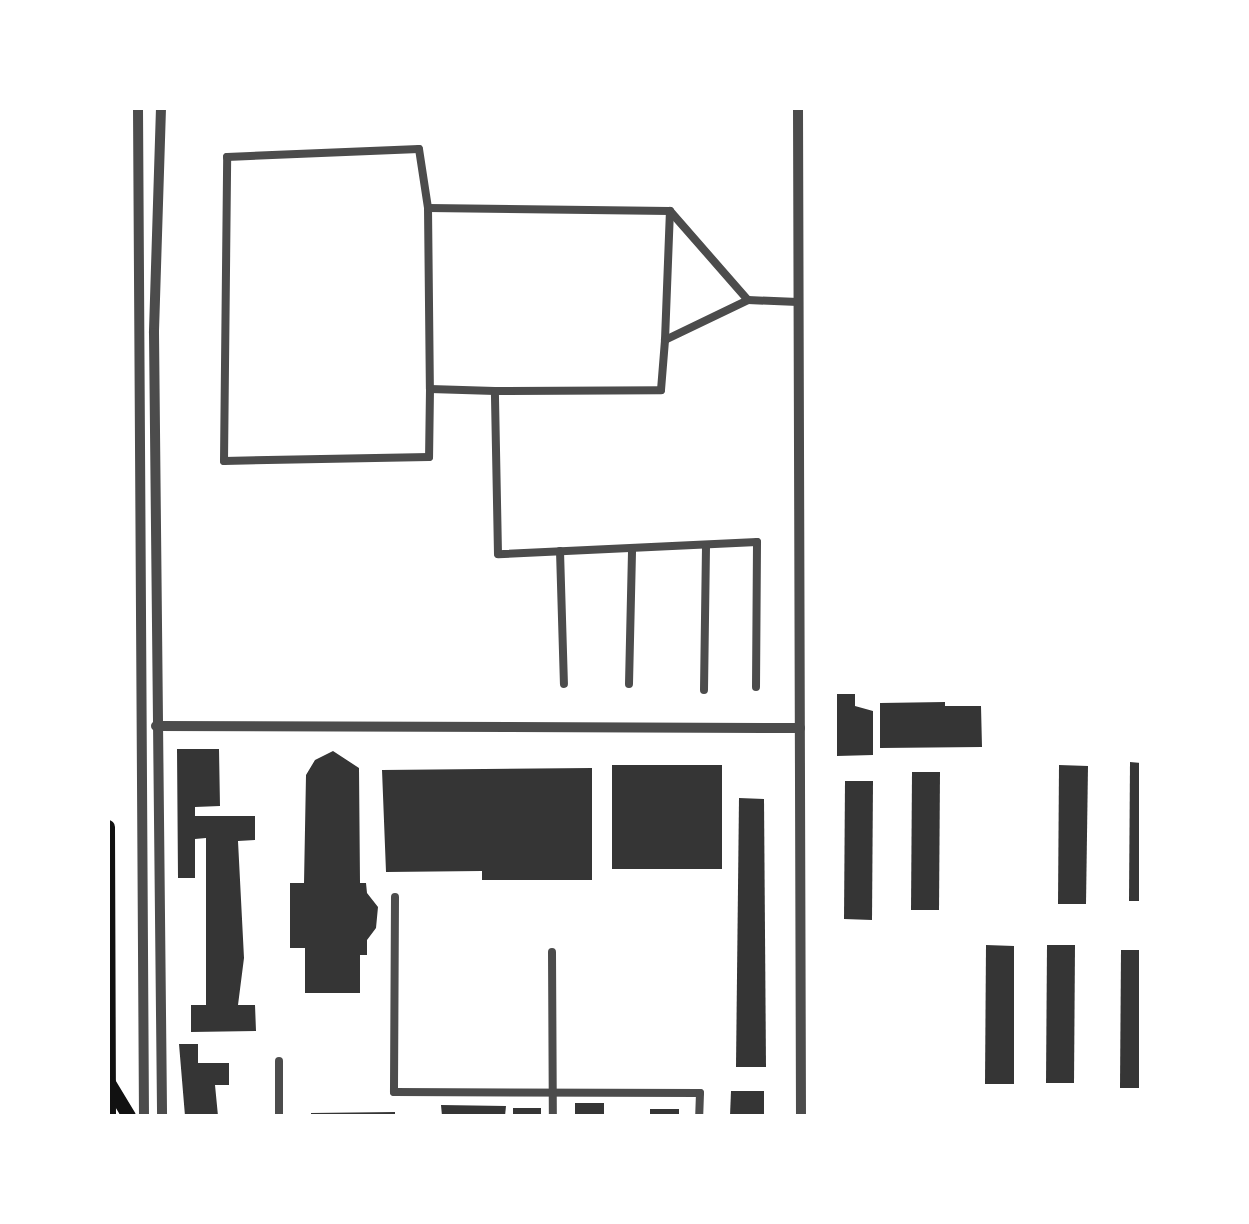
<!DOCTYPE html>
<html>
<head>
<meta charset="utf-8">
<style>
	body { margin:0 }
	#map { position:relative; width:1249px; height:1224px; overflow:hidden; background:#fff; font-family:Arial,sans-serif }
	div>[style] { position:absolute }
	.building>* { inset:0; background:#353535 }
	.minor>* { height:8px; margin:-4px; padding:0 4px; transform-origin:4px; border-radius:4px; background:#4c4c4c }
	.tertiary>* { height:10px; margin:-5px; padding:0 5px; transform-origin:5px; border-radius:5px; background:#4c4c4c }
	.trunk>* { height:14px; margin:-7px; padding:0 7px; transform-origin:7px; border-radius:7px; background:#111 }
	span { translate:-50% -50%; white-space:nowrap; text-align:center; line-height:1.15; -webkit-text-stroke:6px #fff; paint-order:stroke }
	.frame { position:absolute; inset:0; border:110px solid #fff; pointer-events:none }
</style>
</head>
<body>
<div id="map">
	<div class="building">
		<div style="clip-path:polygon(837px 694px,855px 694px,855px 706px,873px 711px,873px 755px,837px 756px)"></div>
		<div style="clip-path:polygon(945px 702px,945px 706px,981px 706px,982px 747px,880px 748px,880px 703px)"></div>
		<div style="clip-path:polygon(177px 749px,219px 749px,220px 806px,195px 807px,195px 816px,255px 816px,255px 840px,238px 841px,244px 958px,238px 1005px,255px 1005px,256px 1031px,191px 1032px,191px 1005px,206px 1005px,206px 838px,195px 839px,195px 878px,178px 878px)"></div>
		<div style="clip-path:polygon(333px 751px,359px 768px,360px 883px,366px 883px,367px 893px,378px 907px,376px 928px,367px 940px,367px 955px,360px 955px,360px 993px,305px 993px,305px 948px,290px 948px,290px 883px,304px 883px,306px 775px,315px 760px)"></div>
		<div style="clip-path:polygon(1130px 762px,1141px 763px,1141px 901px,1129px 901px)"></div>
		<div style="clip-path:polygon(612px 765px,722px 765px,722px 869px,612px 869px)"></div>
		<div style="clip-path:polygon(1059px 765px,1088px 766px,1086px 904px,1058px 904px)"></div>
		<div style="clip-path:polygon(592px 768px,592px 880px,482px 880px,482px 871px,386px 872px,382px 770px)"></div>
		<div style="clip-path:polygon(912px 772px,940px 772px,939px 910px,911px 910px)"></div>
		<div style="clip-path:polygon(845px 781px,873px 781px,872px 920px,844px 919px)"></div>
		<div style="clip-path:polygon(739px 798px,764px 799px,766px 1067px,736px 1067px)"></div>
		<div style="clip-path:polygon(986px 945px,1014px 946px,1014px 1084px,985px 1084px)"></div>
		<div style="clip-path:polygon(1047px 945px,1075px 945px,1074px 1083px,1046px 1083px)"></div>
		<div style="clip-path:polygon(1121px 950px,1141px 950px,1141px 1088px,1120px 1088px)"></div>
		<div style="clip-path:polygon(179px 1044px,198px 1044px,198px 1063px,229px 1063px,229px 1085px,215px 1085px,218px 1116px,185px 1116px)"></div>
		<div style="clip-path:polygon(731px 1091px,764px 1091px,764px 1116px,730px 1116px)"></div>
		<div style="clip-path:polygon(575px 1103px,604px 1103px,604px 1116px,575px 1116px)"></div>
		<div style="clip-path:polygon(441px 1105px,506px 1106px,505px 1116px,442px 1116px)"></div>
		<div style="clip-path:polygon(513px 1108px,541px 1108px,541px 1116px,513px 1116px)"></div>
		<div style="clip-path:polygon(650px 1109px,679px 1109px,679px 1116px,650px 1116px)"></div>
		<div style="clip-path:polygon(395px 1112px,395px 1116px,311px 1116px,311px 1113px)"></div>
	</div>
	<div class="minor">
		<div style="left:428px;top:208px;width:181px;rotate:89.4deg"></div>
		<div style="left:665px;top:340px;width:129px;rotate:-87.8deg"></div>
		<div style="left:495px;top:391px;width:65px;rotate:-178.2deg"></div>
		<div style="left:430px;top:389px;width:68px;rotate:90.8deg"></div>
		<div style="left:429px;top:457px;width:205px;rotate:178.9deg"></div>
		<div style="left:224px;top:461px;width:304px;rotate:-89.4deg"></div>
		<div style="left:227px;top:157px;width:192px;rotate:-2.4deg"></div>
		<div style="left:419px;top:149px;width:60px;rotate:81.3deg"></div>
		<div style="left:428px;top:208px;width:242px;rotate:0.7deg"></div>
		<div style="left:670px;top:211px;width:118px;rotate:48.8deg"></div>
		<div style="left:560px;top:551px;width:133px;rotate:88.3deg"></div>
		<div style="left:629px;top:684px;width:136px;rotate:-88.7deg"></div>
		<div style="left:756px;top:687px;width:145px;rotate:-89.6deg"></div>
		<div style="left:757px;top:542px;width:259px;rotate:177.3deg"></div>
		<div style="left:498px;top:554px;width:163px;rotate:-91.1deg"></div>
		<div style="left:495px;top:391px;width:166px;rotate:-0.3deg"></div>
		<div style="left:661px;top:390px;width:50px;rotate:-85.4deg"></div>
		<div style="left:665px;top:340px;width:92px;rotate:-25.7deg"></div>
		<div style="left:748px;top:300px;width:50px;rotate:2.3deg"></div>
		<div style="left:704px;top:690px;width:145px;rotate:-89.2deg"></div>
		<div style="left:395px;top:897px;width:195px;rotate:90.3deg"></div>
		<div style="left:394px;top:1092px;width:306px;rotate:0.2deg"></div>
		<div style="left:700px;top:1093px;width:23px;rotate:92deg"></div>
		<div style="left:552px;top:952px;width:164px;rotate:89.7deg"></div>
		<div style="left:279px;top:1116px;width:55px;rotate:-90deg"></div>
	</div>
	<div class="tertiary">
		<div style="left:138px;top:108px;width:1008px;rotate:89.66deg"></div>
		<div style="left:161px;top:108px;width:225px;rotate:91.8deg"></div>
		<div style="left:154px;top:333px;width:783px;rotate:89.41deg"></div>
		<div style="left:798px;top:108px;width:1008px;rotate:89.83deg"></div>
		<div style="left:156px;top:726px;width:644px;rotate:0.18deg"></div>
	</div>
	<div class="trunk">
		<div style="left:108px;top:827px;width:289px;rotate:89.8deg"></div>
		<div style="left:109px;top:1083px;width:39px;rotate:59deg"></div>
	</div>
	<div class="frame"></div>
</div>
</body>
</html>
